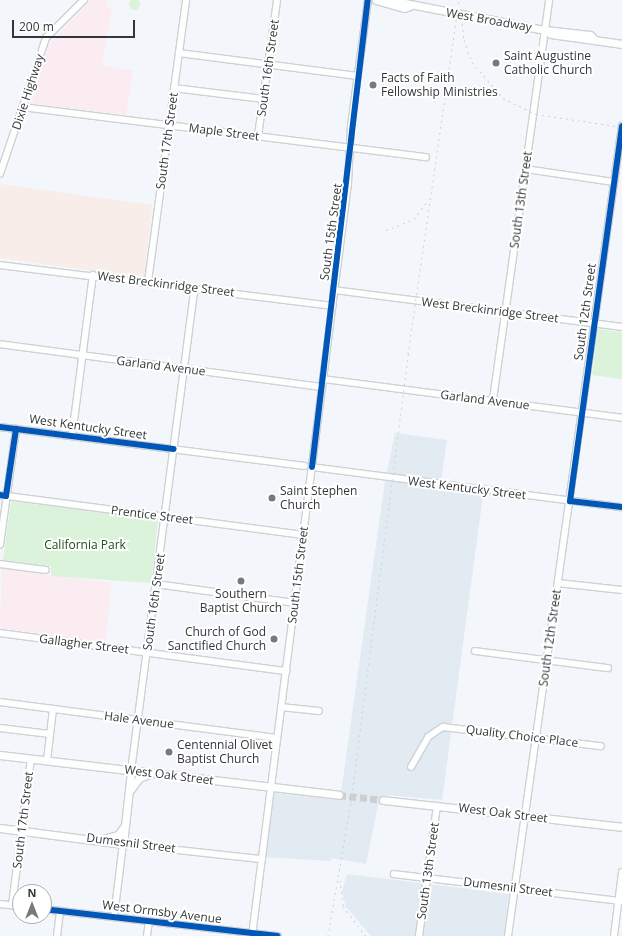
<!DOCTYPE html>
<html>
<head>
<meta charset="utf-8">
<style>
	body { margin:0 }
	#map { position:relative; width:622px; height:936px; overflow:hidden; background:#f3f6fa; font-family:"Open Sans",sans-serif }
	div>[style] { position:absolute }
	.commercial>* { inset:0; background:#f8ede8 }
	.built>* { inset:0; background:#e2eaf2 }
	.education>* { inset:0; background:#faecf0 }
	.green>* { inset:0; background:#dbf2db }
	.round { border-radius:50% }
	.major-tunnel>* { height:7px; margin-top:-3.5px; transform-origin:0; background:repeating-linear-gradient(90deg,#cdd0d3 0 7px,transparent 0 10.5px) }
	.roads { filter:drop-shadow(1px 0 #cfd1d5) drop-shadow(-1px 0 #cfd1d5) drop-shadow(0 1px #cfd1d5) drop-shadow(0 -1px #cfd1d5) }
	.minor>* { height:5.5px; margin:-2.75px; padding:0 2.75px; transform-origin:2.75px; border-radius:2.75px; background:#fdfefe }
	.major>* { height:7px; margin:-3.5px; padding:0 3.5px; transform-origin:3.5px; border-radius:3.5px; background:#fdfefe }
	.rail>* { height:1px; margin-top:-0.5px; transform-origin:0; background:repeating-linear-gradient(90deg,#cfd1d1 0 2px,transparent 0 6px) }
	.cycleway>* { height:6px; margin:-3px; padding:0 3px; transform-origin:3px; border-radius:3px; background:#0057b8 }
	.dots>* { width:11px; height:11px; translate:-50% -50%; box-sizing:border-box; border:2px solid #fff; border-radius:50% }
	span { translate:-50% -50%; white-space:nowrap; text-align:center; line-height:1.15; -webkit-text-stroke:4px #fff; paint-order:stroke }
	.street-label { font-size:12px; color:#343739 }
	.poi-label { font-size:12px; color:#343739 }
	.left { translate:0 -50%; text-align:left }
	.right { translate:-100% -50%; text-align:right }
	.park-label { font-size:12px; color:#1b4e12 }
	.north { position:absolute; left:12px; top:884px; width:40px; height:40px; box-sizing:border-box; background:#fff; border:1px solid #aeafb0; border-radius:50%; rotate:0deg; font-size:11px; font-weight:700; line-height:16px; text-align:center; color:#343739 }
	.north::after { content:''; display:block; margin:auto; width:14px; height:18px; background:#777a7d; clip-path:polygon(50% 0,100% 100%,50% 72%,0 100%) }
	.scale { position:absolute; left:12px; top:20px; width:123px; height:18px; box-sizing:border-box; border:2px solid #343739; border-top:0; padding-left:5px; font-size:12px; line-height:14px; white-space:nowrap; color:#343739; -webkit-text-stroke:3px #fff; paint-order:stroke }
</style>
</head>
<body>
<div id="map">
	<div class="commercial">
		<div style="clip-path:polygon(0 184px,152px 205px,144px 278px,0 258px)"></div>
	</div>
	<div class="built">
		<div style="clip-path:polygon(395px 433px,447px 440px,440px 488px,483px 495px,442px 800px,387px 795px,378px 805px,366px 864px,332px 858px,331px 861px,264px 857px,274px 793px,340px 800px,385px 481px)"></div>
		<div style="clip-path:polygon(347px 874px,509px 894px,504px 936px,371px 936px,346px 907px,342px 892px)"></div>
	</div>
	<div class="education">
		<div style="clip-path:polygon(91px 0,107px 0,106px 7px,112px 8px,102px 65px,133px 71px,126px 115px,29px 103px,49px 45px)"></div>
		<div style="clip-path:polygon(2px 569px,111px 583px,106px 642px,0 628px)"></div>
	</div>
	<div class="green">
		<div class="round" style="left:128.5px;top:-1.5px;width:11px;height:11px"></div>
		<div style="clip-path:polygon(598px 329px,622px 332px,622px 379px,592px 375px)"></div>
		<div style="clip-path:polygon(11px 501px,158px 520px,151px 583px,51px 576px,51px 566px,3px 560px)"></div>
	</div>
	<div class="major-tunnel">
		<div style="left:339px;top:795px;width:44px;rotate:6.5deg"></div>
	</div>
	<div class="roads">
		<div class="minor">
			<div style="left:179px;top:53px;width:180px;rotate:7.3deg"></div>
			<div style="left:174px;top:88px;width:90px;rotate:7deg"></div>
			<div style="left:23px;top:107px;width:406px;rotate:7.1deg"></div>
			<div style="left:258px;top:136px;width:137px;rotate:-82deg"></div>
			<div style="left:526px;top:169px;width:89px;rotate:8.4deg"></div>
			<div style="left:0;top:174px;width:144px;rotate:-71.3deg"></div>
			<div style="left:46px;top:38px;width:54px;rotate:-45deg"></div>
			<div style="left:0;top:265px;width:335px;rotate:7deg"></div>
			<div style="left:148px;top:282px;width:285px;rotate:-82.3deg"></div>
			<div style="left:334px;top:290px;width:290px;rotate:7.3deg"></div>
			<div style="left:0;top:344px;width:325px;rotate:7.6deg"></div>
			<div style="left:323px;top:379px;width:302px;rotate:7.4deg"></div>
			<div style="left:493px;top:400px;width:404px;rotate:-82deg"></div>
			<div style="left:0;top:427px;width:307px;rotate:7.3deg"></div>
			<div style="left:72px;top:436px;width:162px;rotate:-82.6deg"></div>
			<div style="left:312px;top:467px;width:313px;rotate:7.4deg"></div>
			<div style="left:0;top:495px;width:306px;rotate:7.5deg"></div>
			<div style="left:0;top:545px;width:117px;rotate:-82.1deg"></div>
			<div style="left:0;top:564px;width:46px;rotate:7.4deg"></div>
			<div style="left:558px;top:583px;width:64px;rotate:6.2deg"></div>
			<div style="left:156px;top:584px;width:140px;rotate:7.8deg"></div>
			<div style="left:0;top:633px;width:289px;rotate:7.6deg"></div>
			<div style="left:475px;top:651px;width:134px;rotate:7.3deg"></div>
			<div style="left:0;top:702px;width:279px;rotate:7.4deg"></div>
			<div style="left:281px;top:707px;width:38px;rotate:6deg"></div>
			<div style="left:0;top:728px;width:50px;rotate:6.8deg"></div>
			<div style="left:47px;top:761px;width:52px;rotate:-83.4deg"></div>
			<div style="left:411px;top:767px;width:34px;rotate:-60deg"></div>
			<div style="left:428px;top:737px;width:18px;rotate:-34deg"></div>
			<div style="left:443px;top:727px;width:159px;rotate:6.9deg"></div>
			<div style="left:131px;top:771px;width:487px;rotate:-82.5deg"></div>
			<div style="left:394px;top:874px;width:230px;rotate:6.8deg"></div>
			<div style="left:0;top:904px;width:20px;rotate:6deg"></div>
			<div style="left:12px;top:905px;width:147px;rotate:-82.6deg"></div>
			<div style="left:44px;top:909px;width:235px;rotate:6.6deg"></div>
			<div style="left:114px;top:917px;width:74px;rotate:-83deg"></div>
			<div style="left:123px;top:844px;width:140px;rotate:6.2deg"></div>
			<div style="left:57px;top:936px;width:25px;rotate:-83deg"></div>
			<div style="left:147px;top:936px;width:15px;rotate:-82deg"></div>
			<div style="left:252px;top:936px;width:759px;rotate:-82.73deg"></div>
			<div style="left:348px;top:183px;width:57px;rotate:-87deg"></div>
			<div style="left:351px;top:126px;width:127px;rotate:-82.3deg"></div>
			<div style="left:419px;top:936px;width:131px;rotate:-82.1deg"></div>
			<div style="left:508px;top:936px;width:818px;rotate:-81.99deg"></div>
			<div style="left:614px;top:936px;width:64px;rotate:-82.8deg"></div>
		</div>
		<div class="major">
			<div style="left:376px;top:0;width:29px;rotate:16deg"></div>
			<div style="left:404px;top:8px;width:6px;rotate:-18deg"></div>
			<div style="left:389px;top:0;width:159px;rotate:10.9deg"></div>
			<div style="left:545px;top:30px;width:45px;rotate:6.3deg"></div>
			<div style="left:590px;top:35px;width:6px;rotate:45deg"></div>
			<div style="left:545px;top:30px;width:7px;rotate:34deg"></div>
			<div style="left:551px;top:34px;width:72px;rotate:8deg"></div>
			<div style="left:0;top:755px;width:341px;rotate:6.7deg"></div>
			<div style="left:131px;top:789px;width:14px;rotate:-54deg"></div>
			<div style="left:139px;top:778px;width:11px;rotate:-22deg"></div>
			<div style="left:383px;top:800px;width:241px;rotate:6.4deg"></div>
			<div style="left:0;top:828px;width:124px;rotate:7.4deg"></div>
			<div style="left:123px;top:844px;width:73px;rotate:-83.7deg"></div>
			<div style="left:103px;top:839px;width:16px;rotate:-15deg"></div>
			<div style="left:118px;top:835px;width:12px;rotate:-55deg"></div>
		</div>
	</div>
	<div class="rail">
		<div style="left:461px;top:12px;width:28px;rotate:84deg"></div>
		<div style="left:464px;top:40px;width:23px;rotate:70deg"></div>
		<div style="left:472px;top:62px;width:48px;rotate:49.3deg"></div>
		<div style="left:503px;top:98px;width:37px;rotate:26deg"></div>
		<div style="left:536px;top:114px;width:87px;rotate:8.6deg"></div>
		<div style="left:386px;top:230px;width:30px;rotate:-21deg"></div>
		<div style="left:414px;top:219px;width:25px;rotate:-53deg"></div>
		<div style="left:340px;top:880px;width:26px;rotate:83deg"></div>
		<div style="left:343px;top:906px;width:38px;rotate:53deg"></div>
		<div style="left:328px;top:936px;width:136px;rotate:-80.3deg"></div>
		<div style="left:351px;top:802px;width:452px;rotate:-82.7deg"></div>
		<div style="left:408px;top:354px;width:358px;rotate:-81.8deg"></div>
	</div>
	<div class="cycleway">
		<div style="left:622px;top:126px;width:379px;rotate:97.9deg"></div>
		<div style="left:570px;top:501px;width:52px;rotate:6.6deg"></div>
		<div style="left:0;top:427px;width:175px;rotate:7.2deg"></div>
		<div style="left:312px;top:467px;width:470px;rotate:-83.2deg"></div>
		<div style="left:0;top:495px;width:6px;rotate:9deg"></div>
		<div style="left:6px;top:496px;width:68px;rotate:-81.5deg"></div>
		<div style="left:44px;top:909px;width:235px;rotate:6.6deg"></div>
	</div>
	<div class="dots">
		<div style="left:496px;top:63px;background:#777a7d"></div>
		<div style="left:373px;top:85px;background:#777a7d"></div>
		<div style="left:272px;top:498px;background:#777a7d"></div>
		<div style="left:241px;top:581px;background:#777a7d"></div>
		<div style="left:274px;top:639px;background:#777a7d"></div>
		<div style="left:169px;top:752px;background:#777a7d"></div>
	</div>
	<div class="street-label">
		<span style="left:489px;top:20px;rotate:10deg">West Broadway</span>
		<span style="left:268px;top:68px;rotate:-82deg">South 16th Street</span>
		<span style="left:28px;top:92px;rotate:-72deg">Dixie Highway</span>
		<span style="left:224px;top:132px;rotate:7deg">Maple Street</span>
		<span style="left:167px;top:141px;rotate:-82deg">South 17th Street</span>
		<span style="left:521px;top:200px;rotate:-82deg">South 13th Street</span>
		<span style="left:331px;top:232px;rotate:-82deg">South 15th Street</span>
		<span style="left:166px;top:284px;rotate:7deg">West Breckinridge Street</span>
		<span style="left:490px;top:310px;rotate:7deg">West Breckinridge Street</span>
		<span style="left:585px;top:312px;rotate:-82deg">South 12th Street</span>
		<span style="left:161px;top:366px;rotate:7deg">Garland Avenue</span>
		<span style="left:485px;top:400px;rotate:7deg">Garland Avenue</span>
		<span style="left:88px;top:427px;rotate:8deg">West Kentucky Street</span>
		<span style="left:467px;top:488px;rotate:7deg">West Kentucky Street</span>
		<span style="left:152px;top:515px;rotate:7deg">Prentice Street</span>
		<span style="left:298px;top:575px;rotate:-83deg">South 15th Street</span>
		<span style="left:154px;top:602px;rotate:-82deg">South 16th Street</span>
		<span style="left:550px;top:638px;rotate:-82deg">South 12th Street</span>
		<span style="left:84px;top:644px;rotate:7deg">Gallagher Street</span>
		<span style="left:139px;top:720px;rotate:7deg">Hale Avenue</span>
		<span style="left:522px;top:736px;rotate:7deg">Quality Choice Place</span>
		<span style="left:169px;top:775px;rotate:7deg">West Oak Street</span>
		<span style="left:503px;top:813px;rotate:7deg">West Oak Street</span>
		<span style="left:23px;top:820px;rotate:-83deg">South 17th Street</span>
		<span style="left:131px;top:843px;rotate:7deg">Dumesnil Street</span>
		<span style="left:428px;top:871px;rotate:-82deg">South 13th Street</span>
		<span style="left:508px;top:887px;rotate:7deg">Dumesnil Street</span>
		<span style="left:162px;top:912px;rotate:7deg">West Ormsby Avenue</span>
	</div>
	<div class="poi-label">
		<span class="left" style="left:504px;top:63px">Saint Augustine<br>Catholic Church</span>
		<span class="left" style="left:381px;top:85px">Facts of Faith<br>Fellowship Ministries</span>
		<span class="left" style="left:280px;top:498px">Saint Stephen<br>Church</span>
		<span style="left:241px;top:601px">Southern<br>Baptist Church</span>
		<span class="right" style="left:266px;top:639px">Church of God<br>Sanctified Church</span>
		<span class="left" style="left:177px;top:752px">Centennial Olivet<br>Baptist Church</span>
	</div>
	<div class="park-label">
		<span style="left:85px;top:545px">California Park</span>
	</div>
	<div class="north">N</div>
	<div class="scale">200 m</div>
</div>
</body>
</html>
